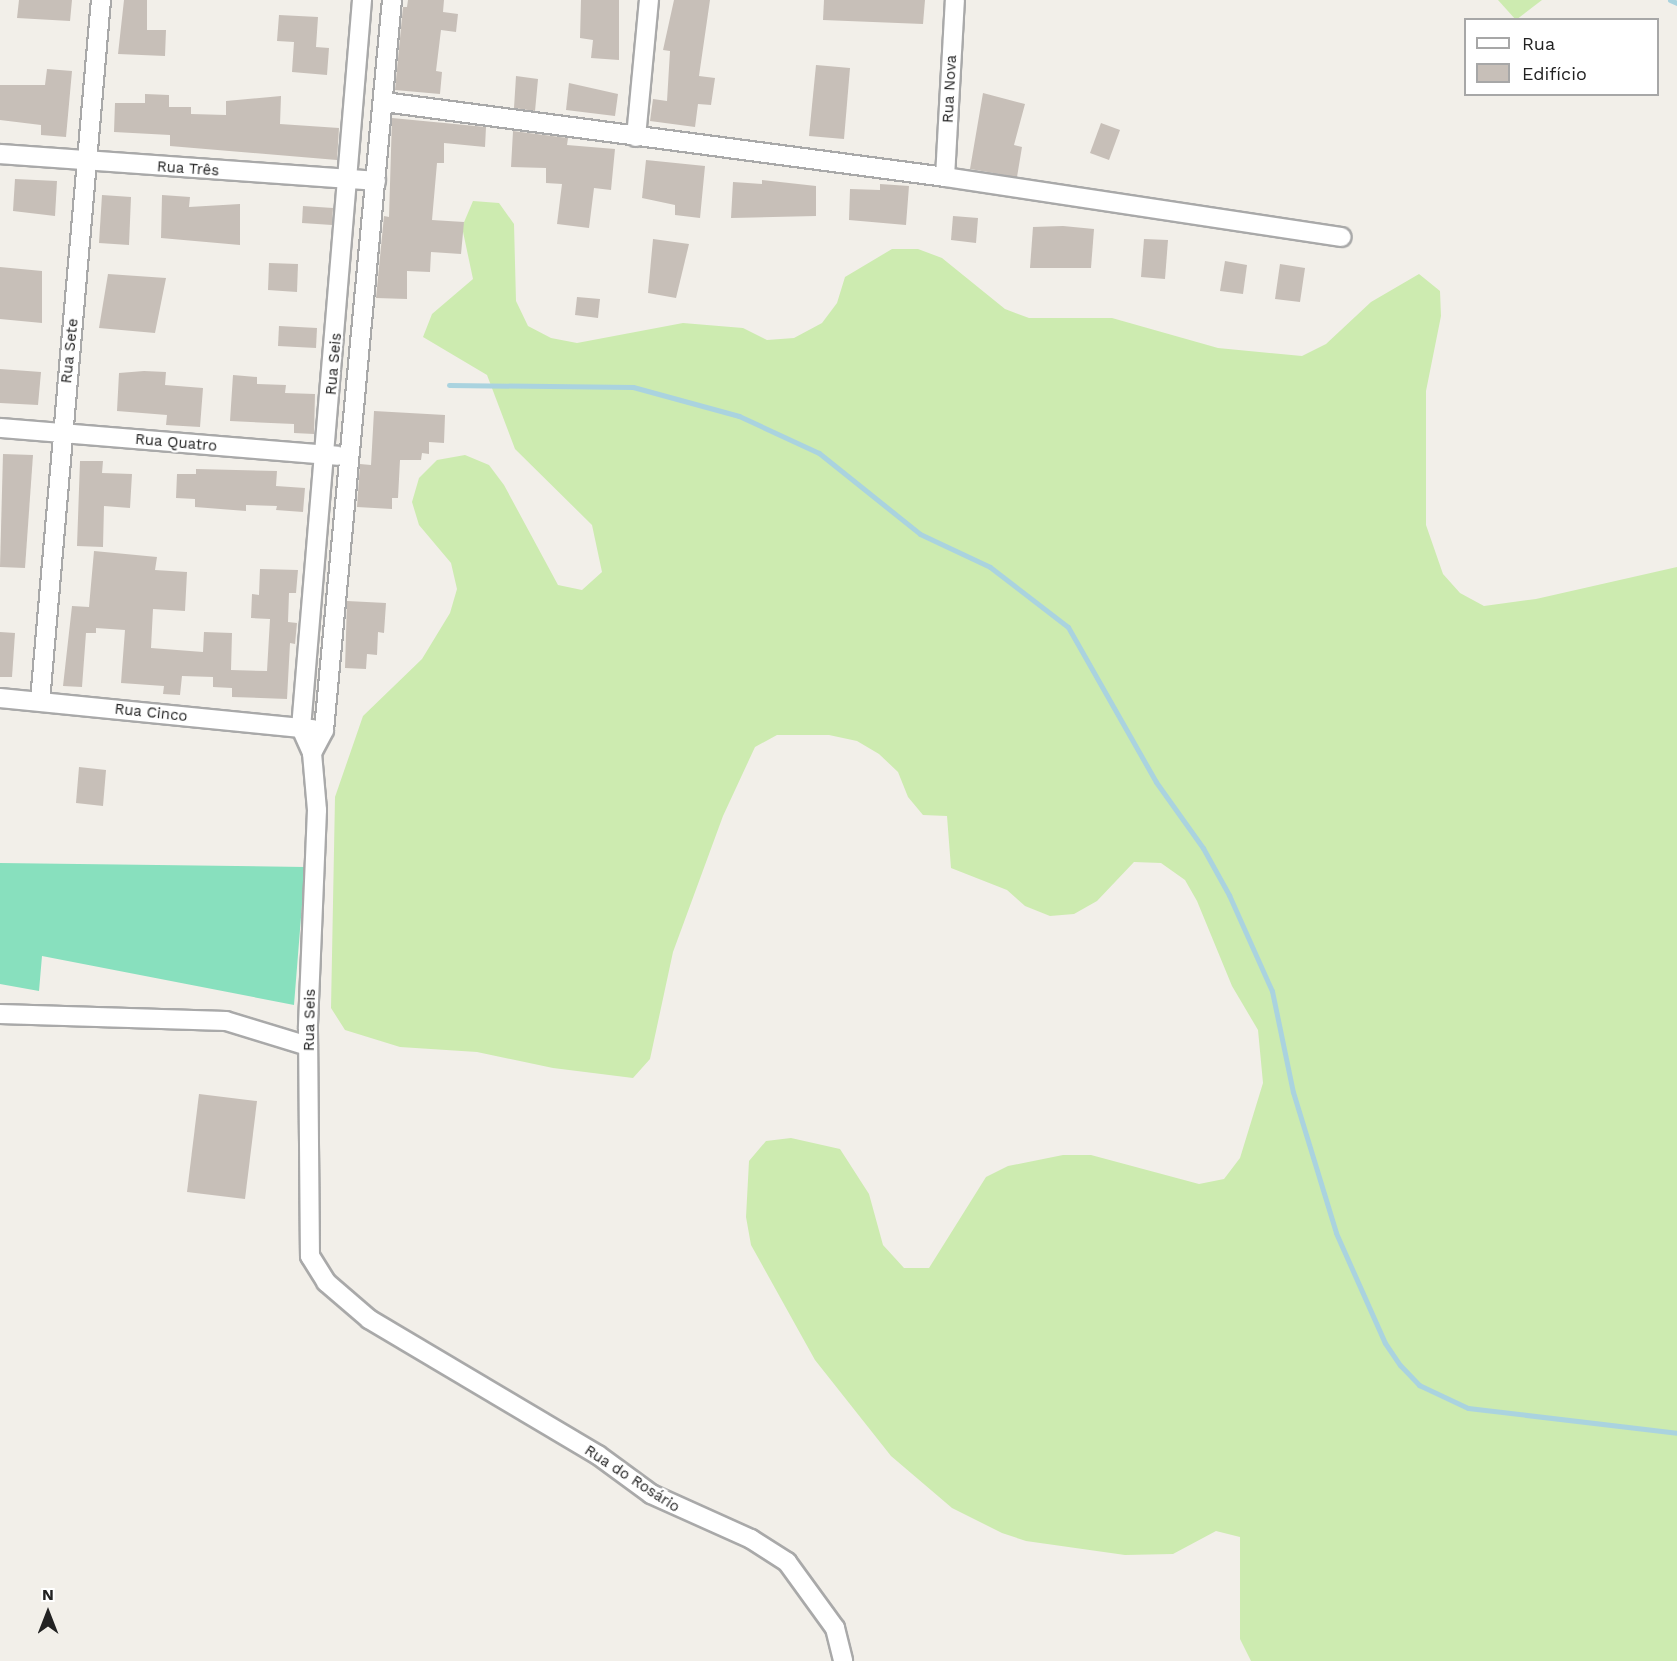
<!DOCTYPE html>
<html>
<head>
<meta charset="utf-8">
<style>
	body { margin:0 }
	#map { position:relative; width:1677px; height:1661px; overflow:hidden; background:#f2efe9; font-family:"Work Sans",sans-serif }
	div>[style] { position:absolute }
	.grass>* { inset:0; background:#cdebb0 }
	.pitch>* { inset:0; background:#88e0be }
	.stream>* { height:5px; margin:-2.5px; padding:0 2.5px; transform-origin:2.5px; border-radius:2.5px; background:#aad3df }
	.building>* { inset:0; background:#c7bfb8 }
	.roads { filter:drop-shadow(2px 0 #a9a9a9) drop-shadow(-2px 0 #a9a9a9) drop-shadow(0 2px #a9a9a9) drop-shadow(0 -2px #a9a9a9) }
	.minor>* { height:18px; margin:-9px; padding:0 9px; transform-origin:9px; border-radius:9px; background:#fff }
	span { translate:-50% -50%; white-space:nowrap; text-align:center; line-height:1.15; -webkit-text-stroke:4.5px #fff; paint-order:stroke }
	.street-label { font-size:15px; color:#222 }
	.legend { position:absolute; left:1464px; top:18px; width:195px; height:78px; box-sizing:border-box; background:#fff; border:2px solid #a7a7a7; margin:0; padding:8px 10px; list-style:none; font-size:18px; color:#222 }
	.legend li { display:flex; align-items:center; gap:12px; height:30px }
	.legend b { width:30px; border:2px solid #a7a7a7 }
	.north { position:absolute; left:18px; top:1583px; width:60px; height:60px; -webkit-text-stroke:4px #fff; paint-order:stroke; rotate:0deg; font-size:16px; font-weight:700; line-height:24px; text-align:center; color:#222 }
	.north::after { content:''; display:block; margin:auto; width:21px; height:27px; background:#222; clip-path:polygon(50% 0,100% 100%,50% 72%,0 100%) }
</style>
</head>
<body>
<div id="map">
	<div class="grass">
		<div style="clip-path:polygon(1498px 0,1542px 0,1516px 20px)"></div>
		<div style="clip-path:polygon(473px 201px,499px 203px,514px 224px,516px 301px,528px 326px,551px 338px,577px 343px,683px 323px,743px 328px,767px 340px,794px 338px,822px 323px,837px 303px,845px 277px,892px 249px,918px 249px,942px 258px,1005px 309px,1029px 318px,1112px 318px,1218px 348px,1302px 356px,1326px 344px,1371px 302px,1419px 274px,1440px 291px,1441px 316px,1426px 391px,1426px 525px,1443px 574px,1460px 593px,1484px 606px,1536px 599px,1677px 567px,1677px 1661px,1251px 1661px,1240px 1639px,1240px 1537px,1216px 1531px,1173px 1554px,1125px 1555px,1026px 1541px,1002px 1533px,952px 1508px,891px 1456px,815px 1360px,751px 1245px,746px 1217px,749px 1161px,766px 1141px,791px 1138px,840px 1149px,869px 1194px,883px 1245px,904px 1268px,929px 1268px,986px 1177px,1008px 1166px,1063px 1155px,1091px 1155px,1199px 1184px,1224px 1179px,1240px 1158px,1263px 1083px,1258px 1030px,1232px 986px,1197px 901px,1185px 880px,1161px 863px,1134px 862px,1097px 901px,1074px 914px,1050px 916px,1025px 906px,1007px 890px,951px 868px,947px 816px,923px 815px,908px 797px,898px 772px,879px 754px,857px 741px,829px 735px,777px 735px,755px 747px,723px 816px,673px 952px,650px 1059px,633px 1078px,553px 1068px,477px 1052px,400px 1047px,345px 1030px,331px 1008px,335px 797px,363px 716px,422px 659px,450px 613px,457px 589px,451px 563px,419px 525px,412px 502px,419px 478px,437px 460px,465px 455px,489px 465px,504px 485px,558px 585px,582px 590px,602px 572px,592px 525px,515px 449px,487px 375px,423px 337px,432px 314px,473px 279px,462px 227px)"></div>
	</div>
	<div class="pitch">
		<div style="clip-path:polygon(0 863px,305px 867px,294px 1005px,42px 956px,39px 991px,0 984px)"></div>
	</div>
	<div class="stream">
		<div style="left:1670px;top:0;width:8px;rotate:23deg"></div>
		<div style="left:449px;top:385px;width:184px;rotate:0.6deg"></div>
		<div style="left:633px;top:387px;width:110px;rotate:15.3deg"></div>
		<div style="left:739px;top:416px;width:88px;rotate:24.8deg"></div>
		<div style="left:819px;top:453px;width:129px;rotate:38.7deg"></div>
		<div style="left:920px;top:534px;width:77px;rotate:25.2deg"></div>
		<div style="left:990px;top:567px;width:98px;rotate:37.6deg"></div>
		<div style="left:1068px;top:627px;width:178px;rotate:60.4deg"></div>
		<div style="left:1156px;top:782px;width:81px;rotate:54.5deg"></div>
		<div style="left:1203px;top:848px;width:54px;rotate:61deg"></div>
		<div style="left:1229px;top:895px;width:105px;rotate:65.9deg"></div>
		<div style="left:1272px;top:991px;width:103px;rotate:78.3deg"></div>
		<div style="left:1293px;top:1092px;width:147px;rotate:73deg"></div>
		<div style="left:1336px;top:1233px;width:120px;rotate:66deg"></div>
		<div style="left:1385px;top:1343px;width:27px;rotate:56deg"></div>
		<div style="left:1400px;top:1365px;width:28px;rotate:46deg"></div>
		<div style="left:1419px;top:1385px;width:54px;rotate:25.1deg"></div>
		<div style="left:1468px;top:1408px;width:210px;rotate:6.8deg"></div>
	</div>
	<div class="building">
		<div style="clip-path:polygon(19px 0,72px 0,70px 21px,17px 18px)"></div>
		<div style="clip-path:polygon(124px 0,147px 0,147px 30px,166px 30px,165px 56px,118px 54px)"></div>
		<div style="clip-path:polygon(408px 0,444px 0,443px 12px,458px 14px,456px 32px,441px 30px,436px 71px,442px 72px,440px 94px,395px 90px,403px 7px,407px 7px)"></div>
		<div style="clip-path:polygon(581px 0,619px 0,619px 60px,591px 58px,593px 40px,580px 38px)"></div>
		<div style="clip-path:polygon(674px 0,710px 0,699px 76px,715px 78px,711px 105px,698px 104px,695px 127px,650px 121px,653px 99px,667px 101px,670px 51px,663px 50px)"></div>
		<div style="clip-path:polygon(824px 0,925px 0,923px 24px,823px 20px)"></div>
		<div style="clip-path:polygon(279px 15px,318px 17px,316px 47px,329px 48px,327px 75px,292px 72px,294px 42px,277px 41px)"></div>
		<div style="clip-path:polygon(816px 65px,850px 68px,844px 139px,809px 136px)"></div>
		<div style="clip-path:polygon(47px 69px,72px 71px,66px 137px,41px 135px,41px 125px,0 120px,0 85px,45px 85px)"></div>
		<div style="clip-path:polygon(516px 76px,538px 79px,535px 111px,514px 108px)"></div>
		<div style="clip-path:polygon(569px 83px,618px 94px,615px 116px,566px 110px)"></div>
		<div style="clip-path:polygon(983px 93px,1025px 104px,1014px 145px,1022px 147px,1017px 177px,970px 169px)"></div>
		<div style="clip-path:polygon(145px 94px,169px 95px,169px 107px,191px 107px,191px 114px,226px 115px,226px 101px,281px 96px,280px 124px,339px 128px,337px 160px,170px 146px,170px 135px,114px 132px,115px 103px,145px 103px)"></div>
		<div style="clip-path:polygon(392px 118px,486px 127px,485px 147px,444px 143px,444px 163px,437px 163px,432px 220px,464px 222px,461px 254px,431px 252px,430px 272px,407px 271px,407px 299px,376px 298px,384px 216px,389px 217px)"></div>
		<div style="clip-path:polygon(1101px 123px,1120px 130px,1109px 160px,1090px 153px)"></div>
		<div style="clip-path:polygon(513px 131px,568px 138px,567px 145px,615px 149px,611px 190px,594px 188px,589px 228px,557px 224px,562px 184px,546px 183px,546px 168px,511px 167px)"></div>
		<div style="clip-path:polygon(646px 160px,705px 166px,700px 218px,675px 215px,675px 205px,642px 198px)"></div>
		<div style="clip-path:polygon(15px 179px,57px 181px,55px 216px,13px 211px)"></div>
		<div style="clip-path:polygon(762px 180px,816px 186px,816px 216px,731px 218px,733px 182px,762px 184px)"></div>
		<div style="clip-path:polygon(880px 184px,909px 186px,906px 225px,849px 220px,850px 189px,880px 190px)"></div>
		<div style="clip-path:polygon(102px 195px,131px 197px,129px 245px,99px 243px)"></div>
		<div style="clip-path:polygon(162px 195px,190px 197px,189px 207px,240px 204px,240px 245px,161px 238px)"></div>
		<div style="clip-path:polygon(303px 206px,333px 208px,332px 225px,302px 223px)"></div>
		<div style="clip-path:polygon(953px 216px,978px 218px,976px 243px,951px 240px)"></div>
		<div style="clip-path:polygon(1063px 226px,1094px 229px,1091px 268px,1030px 268px,1033px 227px)"></div>
		<div style="clip-path:polygon(653px 239px,689px 244px,676px 298px,648px 293px)"></div>
		<div style="clip-path:polygon(1144px 239px,1168px 240px,1165px 279px,1141px 277px)"></div>
		<div style="clip-path:polygon(1225px 261px,1247px 265px,1243px 294px,1220px 291px)"></div>
		<div style="clip-path:polygon(269px 263px,298px 264px,297px 292px,268px 290px)"></div>
		<div style="clip-path:polygon(1280px 264px,1305px 268px,1300px 302px,1275px 299px)"></div>
		<div style="clip-path:polygon(0 267px,42px 271px,42px 323px,0 319px)"></div>
		<div style="clip-path:polygon(108px 274px,166px 278px,155px 333px,99px 328px)"></div>
		<div style="clip-path:polygon(577px 297px,600px 299px,598px 318px,575px 315px)"></div>
		<div style="clip-path:polygon(279px 326px,317px 328px,316px 348px,278px 346px)"></div>
		<div style="clip-path:polygon(0 369px,41px 372px,38px 405px,0 403px)"></div>
		<div style="clip-path:polygon(144px 371px,166px 372px,165px 385px,203px 388px,200px 427px,166px 425px,167px 415px,117px 411px,119px 373px)"></div>
		<div style="clip-path:polygon(233px 375px,257px 377px,257px 384px,286px 385px,285px 393px,315px 394px,314px 434px,294px 433px,294px 424px,230px 421px)"></div>
		<div style="clip-path:polygon(374px 411px,445px 415px,444px 443px,429px 442px,429px 454px,422px 453px,421px 460px,400px 460px,398px 498px,392px 498px,392px 509px,357px 507px,360px 464px,371px 465px)"></div>
		<div style="clip-path:polygon(3px 454px,33px 455px,25px 568px,0 567px)"></div>
		<div style="clip-path:polygon(80px 461px,103px 461px,102px 473px,132px 474px,130px 508px,104px 506px,103px 547px,77px 546px)"></div>
		<div style="clip-path:polygon(196px 469px,277px 471px,276px 486px,305px 488px,303px 512px,276px 510px,277px 506px,246px 505px,246px 511px,195px 507px,195px 499px,176px 498px,177px 474px,196px 474px)"></div>
		<div style="clip-path:polygon(94px 551px,157px 557px,155px 570px,187px 572px,185px 611px,153px 609px,151px 648px,203px 652px,204px 632px,232px 633px,231px 670px,267px 671px,270px 619px,251px 618px,252px 594px,259px 595px,260px 569px,298px 570px,296px 593px,289px 593px,288px 622px,297px 623px,295px 644px,290px 643px,287px 699px,232px 697px,232px 688px,213px 687px,213px 677px,182px 676px,180px 695px,163px 694px,164px 686px,121px 683px,125px 630px,96px 628px,96px 633px,86px 633px,82px 687px,63px 686px,72px 606px,89px 607px)"></div>
		<div style="clip-path:polygon(347px 601px,386px 603px,384px 633px,378px 632px,377px 655px,367px 654px,366px 669px,345px 668px)"></div>
		<div style="clip-path:polygon(0 632px,15px 633px,12px 677px,0 677px)"></div>
		<div style="clip-path:polygon(79px 767px,106px 770px,103px 806px,76px 803px)"></div>
		<div style="clip-path:polygon(199px 1094px,257px 1101px,245px 1199px,187px 1192px)"></div>
	</div>
	<div class="roads">
		<div class="minor">
			<div style="left:362px;top:0;width:731px;rotate:94.79deg"></div>
			<div style="left:301px;top:728px;width:27px;rotate:66deg"></div>
			<div style="left:312px;top:753px;width:57px;rotate:85deg"></div>
			<div style="left:317px;top:810px;width:219px;rotate:92.4deg"></div>
			<div style="left:308px;top:1029px;width:227px;rotate:89.5deg"></div>
			<div style="left:310px;top:1256px;width:31px;rotate:58deg"></div>
			<div style="left:326px;top:1282px;width:57px;rotate:40.7deg"></div>
			<div style="left:369px;top:1319px;width:266px;rotate:30.7deg"></div>
			<div style="left:598px;top:1455px;width:66px;rotate:36.3deg"></div>
			<div style="left:651px;top:1494px;width:110px;rotate:24.2deg"></div>
			<div style="left:751px;top:1539px;width:43px;rotate:32.6deg"></div>
			<div style="left:787px;top:1562px;width:82px;rotate:54deg"></div>
			<div style="left:835px;top:1628px;width:34px;rotate:76deg"></div>
			<div style="left:384px;top:102px;width:566px;rotate:7.61deg"></div>
			<div style="left:945px;top:177px;width:401px;rotate:8.6deg"></div>
			<div style="left:636px;top:137px;width:138px;rotate:-84.6deg"></div>
			<div style="left:0;top:154px;width:377px;rotate:4.1deg"></div>
			<div style="left:945px;top:177px;width:177px;rotate:-86.8deg"></div>
			<div style="left:0;top:428px;width:339px;rotate:4.7deg"></div>
			<div style="left:0;top:698px;width:315px;rotate:5.7deg"></div>
			<div style="left:40px;top:701px;width:704px;rotate:-85.03deg"></div>
			<div style="left:312px;top:753px;width:26px;rotate:-62deg"></div>
			<div style="left:324px;top:730px;width:733px;rotate:-84.68deg"></div>
			<div style="left:0;top:1014px;width:226px;rotate:1.8deg"></div>
			<div style="left:226px;top:1021px;width:86px;rotate:17deg"></div>
		</div>
	</div>
	<div class="street-label">
		<span style="left:950px;top:89px;rotate:-87deg">Rua Nova</span>
		<span style="left:188px;top:169px;rotate:4deg">Rua Três</span>
		<span style="left:70px;top:351px;rotate:-84deg">Rua Sete</span>
		<span style="left:334px;top:364px;rotate:-85deg">Rua Seis</span>
		<span style="left:176px;top:443px;rotate:5deg">Rua Quatro</span>
		<span style="left:151px;top:713px;rotate:6deg">Rua Cinco</span>
		<span style="left:310px;top:1020px;rotate:-89deg">Rua Seis</span>
		<span style="left:632px;top:1479px;rotate:33deg">Rua do Rosário</span>
	</div>
	<ul class="legend">
	<li><b style="height:8px;background:#fff"></b>Rua</li>
	<li><b style="height:16px;background:#c7bfb8"></b>Edifício</li>
	</ul>
	<div class="north">N</div>
</div>
</body>
</html>
